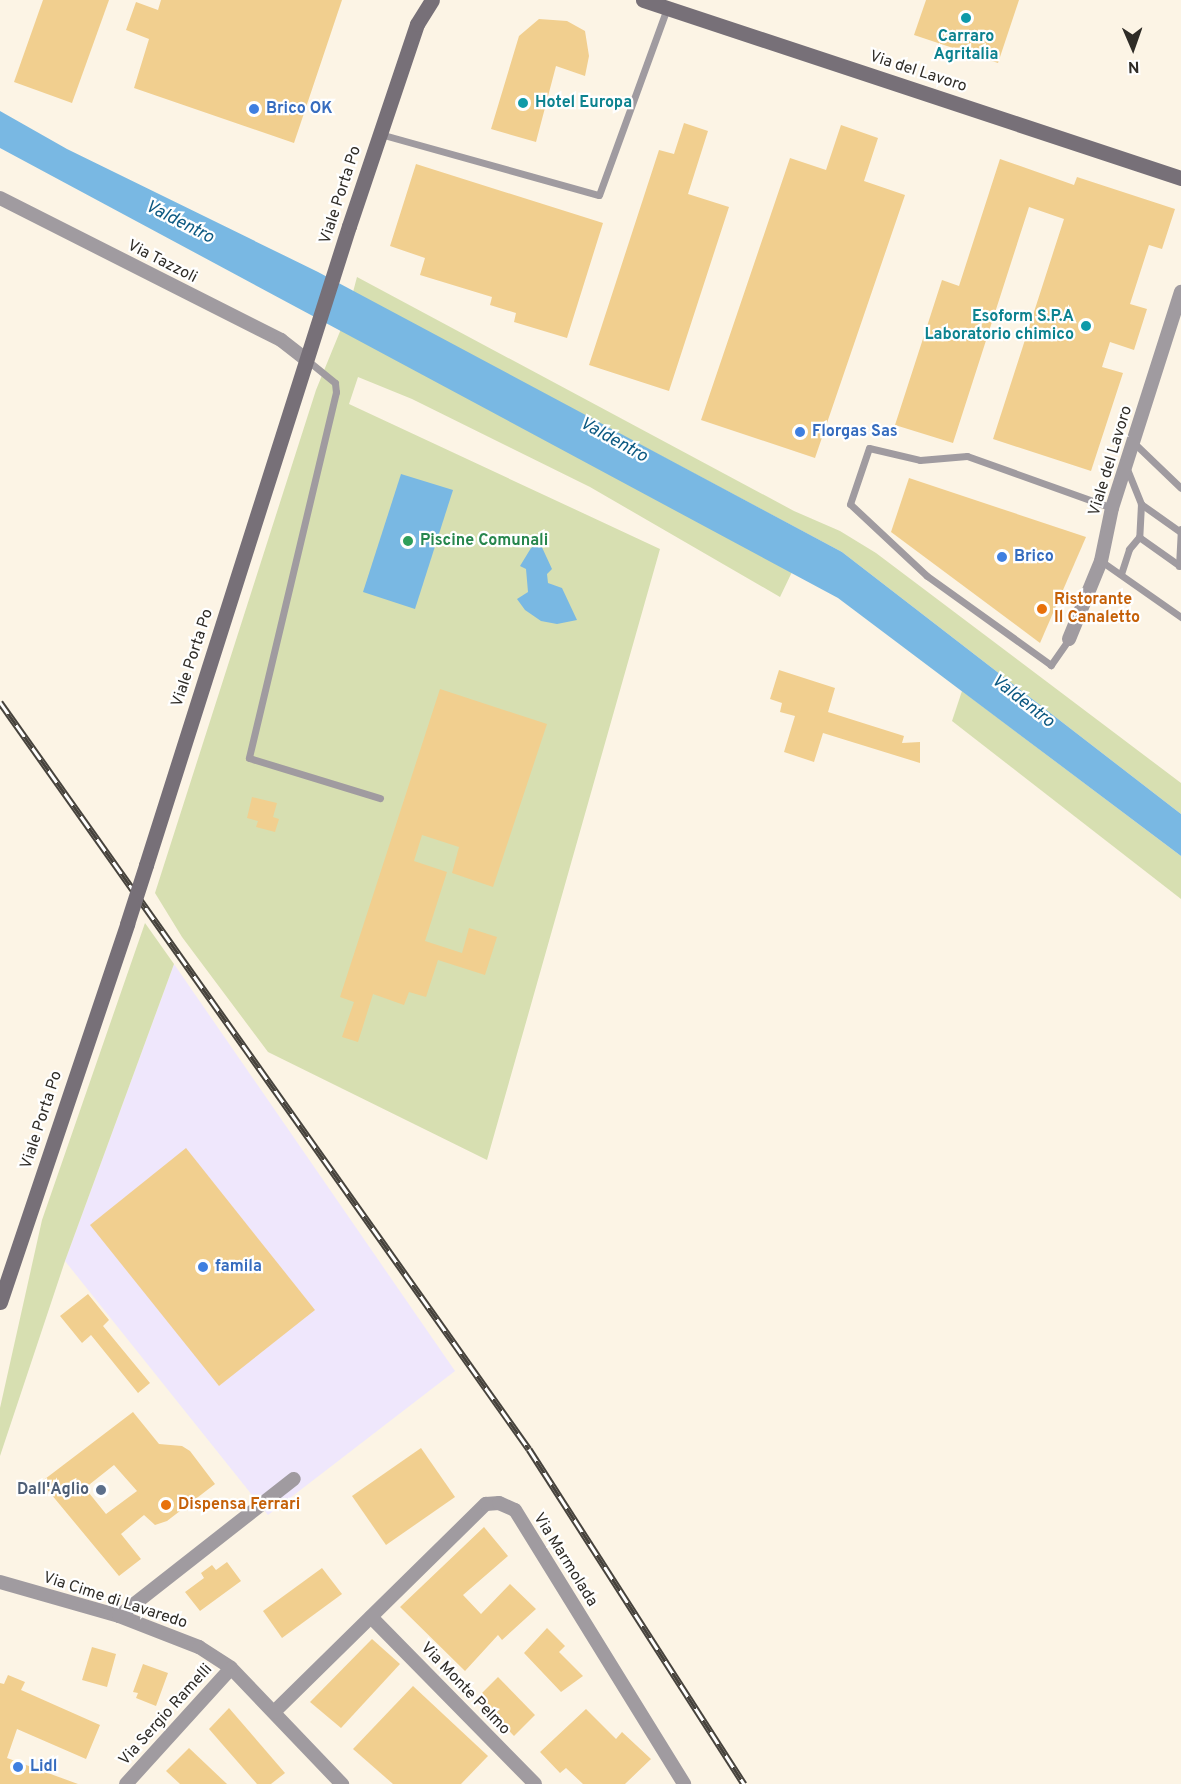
<!DOCTYPE html>
<html>
<head>
<meta charset="utf-8">
<style>
	body { margin:0 }
	#map { position:relative; width:1181px; height:1784px; overflow:hidden; background:#fcf4e5; font-family:Overpass,sans-serif }
	div>[style] { position:absolute }
	.commercial>* { inset:0; background:#efe7fc }
	.green>* { inset:0; background:#d7dfb1 }
	.water>* { inset:0; background:#79b8e3 }
	.building>* { inset:0; background:#f1cf8f }
	.service>* { height:7px; margin:-3.5px; padding:0 3.5px; transform-origin:3.5px; border-radius:3.5px; background:#a09ba0 }
	.minor>* { height:14px; margin:-7px; padding:0 7px; transform-origin:7px; border-radius:7px; background:#a09ba0 }
	.secondary>* { height:15px; margin:-7.5px; padding:0 7.5px; transform-origin:7.5px; border-radius:7.5px; background:#777078 }
	.rail>* { height:7px; margin-top:-3.5px; transform-origin:0; background:repeating-linear-gradient(90deg,#fff 0 14px,#47433d 0 28px); box-sizing:border-box; border-block:2px solid #47433d }
	.secondary-bridge>* { height:15px; margin:-7.5px; padding:0 7.5px; transform-origin:7.5px; border-radius:7.5px; background:#777078 }
	.dots>* { width:16px; height:16px; translate:-50% -50%; box-sizing:border-box; border:3px solid #fff; border-radius:50% }
	span { translate:-50% -50%; white-space:nowrap; text-align:center; line-height:1.15; -webkit-text-stroke:4.5px #fff; paint-order:stroke }
	.culture-label { font-size:16px; color:#0d838f; font-weight:700 }
	.left { translate:0 -50%; text-align:left }
	.right { translate:-100% -50%; text-align:right }
	.street-label { font-size:16px; color:#2f2c27 }
	.shop-label { font-size:16px; color:#366cbe; font-weight:700 }
	.leisure-label { font-size:16px; color:#27864d; font-weight:700 }
	.food-label { font-size:16px; color:#c56008; font-weight:700 }
	.service-label { font-size:16px; color:#4e5e75; font-weight:700 }
	.water-label { font-size:18px; color:#0c5982; font-style:italic }
	.north { position:absolute; left:1103px; top:18px; width:60px; height:60px; -webkit-text-stroke:4px #fff; paint-order:stroke; rotate:178deg; font-size:16px; font-weight:700; line-height:24px; text-align:center; color:#2f2c27 }
	.north::after { content:''; display:block; margin:auto; width:21px; height:27px; background:#2f2c27; clip-path:polygon(50% 0,100% 100%,50% 72%,0 100%) }
</style>
</head>
<body>
<div id="map">
	<div class="commercial">
		<div style="clip-path:polygon(174px 964px,455px 1371px,268px 1515px,65px 1261px)"></div>
	</div>
	<div class="green">
		<div style="clip-path:polygon(357px 277px,794px 511px,840px 531px,876px 553px,1181px 783px,1181px 814px,842px 552px,353px 292px)"></div>
		<div style="clip-path:polygon(341px 329px,792px 572px,780px 597px,590px 487px,412px 399px,358px 377px,349px 404px,660px 549px,487px 1160px,268px 1052px,182px 937px,155px 893px,316px 390px)"></div>
		<div style="clip-path:polygon(962px 691px,1181px 856px,1181px 899px,952px 721px)"></div>
		<div style="clip-path:polygon(145px 923px,174px 964px,65px 1261px,0 1456px,0 1408px,42px 1220px)"></div>
	</div>
	<div class="water">
		<div style="clip-path:polygon(0 111px,67px 149px,318px 272px,842px 552px,1181px 814px,1181px 856px,838px 598px,0 148px)"></div>
		<div style="clip-path:polygon(401px 474px,453px 490px,415px 609px,363px 592px)"></div>
		<div style="clip-path:polygon(540px 543px,552px 569px,547px 574px,548px 583px,562px 588px,577px 620px,557px 624px,541px 621px,525px 610px,517px 599px,528px 592px,526px 569px,520px 566px,531px 548px)"></div>
	</div>
	<div class="building">
		<div style="clip-path:polygon(43px 0,109px 0,72px 103px,14px 82px)"></div>
		<div style="clip-path:polygon(161px 0,342px 0,294px 143px,134px 88px,149px 39px,126px 30px,136px 2px,158px 10px)"></div>
		<div style="clip-path:polygon(926px 0,1019px 0,998px 63px,914px 35px)"></div>
		<div style="clip-path:polygon(539px 19px,567px 21px,585px 31px,589px 56px,585px 76px,556px 66px,536px 142px,491px 129px,519px 36px)"></div>
		<div style="clip-path:polygon(684px 123px,708px 131px,688px 194px,729px 207px,669px 391px,589px 365px,659px 150px,674px 154px)"></div>
		<div style="clip-path:polygon(841px 125px,878px 138px,864px 181px,905px 195px,815px 458px,701px 420px,790px 158px,826px 170px)"></div>
		<div style="clip-path:polygon(1000px 159px,1074px 185px,1077px 177px,1175px 209px,1162px 249px,1149px 245px,1130px 304px,1147px 309px,1134px 350px,1110px 342px,1102px 367px,1123px 373px,1091px 471px,993px 439px,1064px 219px,1029px 207px,953px 443px,895px 425px,942px 280px,959px 286px)"></div>
		<div style="clip-path:polygon(416px 164px,603px 223px,567px 338px,514px 322px,516px 313px,490px 305px,492px 297px,420px 275px,425px 258px,390px 246px)"></div>
		<div style="clip-path:polygon(909px 478px,1086px 537px,1040px 643px,891px 532px)"></div>
		<div style="clip-path:polygon(779px 670px,835px 688px,828px 712px,904px 736px,902px 743px,920px 742px,920px 763px,823px 733px,814px 762px,784px 752px,795px 716px,780px 712px,782px 703px,770px 699px)"></div>
		<div style="clip-path:polygon(440px 689px,547px 724px,493px 887px,452px 873px,459px 847px,422px 835px,414px 861px,447px 872px,425px 941px,462px 953px,469px 928px,497px 937px,485px 975px,438px 960px,426px 997px,409px 992px,404px 1005px,373px 994px,358px 1042px,342px 1037px,354px 1002px,340px 997px)"></div>
		<div style="clip-path:polygon(252px 797px,277px 803px,273px 817px,279px 819px,275px 832px,256px 827px,258px 821px,247px 818px)"></div>
		<div style="clip-path:polygon(186px 1148px,315px 1310px,219px 1386px,90px 1225px)"></div>
		<div style="clip-path:polygon(88px 1294px,109px 1320px,103px 1326px,150px 1383px,138px 1393px,91px 1335px,82px 1343px,60px 1316px)"></div>
		<div style="clip-path:polygon(evenodd,133px 1412px,159px 1444px,182px 1446px,190px 1451px,215px 1484px,167px 1521px,155px 1525px,144px 1515px,121px 1534px,141px 1559px,119px 1576px,41px 1482px,133px 1412px,114px 1465px,137px 1491px,106px 1514px,85px 1488px,114px 1465px)"></div>
		<div style="clip-path:polygon(421px 1448px,455px 1497px,386px 1545px,352px 1496px)"></div>
		<div style="clip-path:polygon(484px 1527px,508px 1556px,463px 1595px,481px 1614px,510px 1584px,536px 1609px,502px 1640px,498px 1635px,465px 1671px,400px 1607px)"></div>
		<div style="clip-path:polygon(227px 1562px,241px 1581px,200px 1611px,185px 1592px,204px 1578px,201px 1573px,212px 1565px,216px 1570px)"></div>
		<div style="clip-path:polygon(322px 1568px,342px 1594px,282px 1638px,263px 1611px)"></div>
		<div style="clip-path:polygon(547px 1628px,565px 1646px,559px 1652px,583px 1676px,561px 1692px,524px 1653px)"></div>
		<div style="clip-path:polygon(372px 1639px,400px 1664px,341px 1728px,310px 1702px)"></div>
		<div style="clip-path:polygon(92px 1647px,116px 1654px,107px 1687px,82px 1680px)"></div>
		<div style="clip-path:polygon(143px 1664px,168px 1673px,156px 1706px,136px 1698px,138px 1693px,133px 1692px)"></div>
		<div style="clip-path:polygon(8px 1675px,25px 1682px,21px 1690px,100px 1725px,86px 1759px,17px 1729px,7px 1758px,78px 1784px,0 1784px,0 1683px,4px 1684px)"></div>
		<div style="clip-path:polygon(498px 1677px,535px 1715px,514px 1736px,477px 1698px)"></div>
		<div style="clip-path:polygon(413px 1686px,488px 1756px,461px 1784px,393px 1784px,353px 1749px)"></div>
		<div style="clip-path:polygon(229px 1708px,285px 1773px,271px 1784px,257px 1784px,209px 1729px)"></div>
		<div style="clip-path:polygon(586px 1709px,616px 1739px,622px 1732px,651px 1759px,625px 1784px,583px 1784px,566px 1768px,560px 1773px,540px 1752px)"></div>
		<div style="clip-path:polygon(189px 1748px,227px 1784px,180px 1784px,166px 1771px)"></div>
	</div>
	<div class="service">
		<div style="left:380px;top:134px;width:227px;rotate:15.6deg"></div>
		<div style="left:599px;top:195px;width:199px;rotate:-70deg"></div>
		<div style="left:307px;top:360px;width:36px;rotate:39deg"></div>
		<div style="left:335px;top:383px;width:9px;rotate:84deg"></div>
		<div style="left:336px;top:392px;width:376px;rotate:103.4deg"></div>
		<div style="left:249px;top:758px;width:137px;rotate:17deg"></div>
		<div style="left:1133px;top:442px;width:66px;rotate:43.8deg"></div>
		<div style="left:1127px;top:469px;width:38px;rotate:68deg"></div>
		<div style="left:1141px;top:504px;width:47px;rotate:35.4deg"></div>
		<div style="left:1141px;top:504px;width:33px;rotate:93deg"></div>
		<div style="left:1139px;top:537px;width:47px;rotate:35.4deg"></div>
		<div style="left:1101px;top:561px;width:98px;rotate:35deg"></div>
		<div style="left:1179px;top:566px;width:37px;rotate:-87deg"></div>
		<div style="left:1121px;top:574px;width:26px;rotate:-72deg"></div>
		<div style="left:1129px;top:549px;width:16px;rotate:-50deg"></div>
		<div style="left:1069px;top:639px;width:32px;rotate:125deg"></div>
		<div style="left:1051px;top:665px;width:153px;rotate:-144.3deg"></div>
		<div style="left:927px;top:576px;width:105px;rotate:-136.9deg"></div>
		<div style="left:850px;top:504px;width:59px;rotate:-71.3deg"></div>
		<div style="left:869px;top:448px;width:52px;rotate:13.2deg"></div>
		<div style="left:920px;top:460px;width:47px;rotate:-4.9deg"></div>
		<div style="left:967px;top:456px;width:154px;rotate:19.7deg"></div>
	</div>
	<div class="minor">
		<div style="left:0;top:198px;width:315px;rotate:26.8deg"></div>
		<div style="left:281px;top:340px;width:33px;rotate:38deg"></div>
		<div style="left:1069px;top:639px;width:84px;rotate:-67.7deg"></div>
		<div style="left:1101px;top:561px;width:54px;rotate:-78.3deg"></div>
		<div style="left:1112px;top:508px;width:227px;rotate:-72.3deg"></div>
		<div style="left:0;top:1582px;width:124px;rotate:15.9deg"></div>
		<div style="left:119px;top:1616px;width:86px;rotate:21.2deg"></div>
		<div style="left:199px;top:1647px;width:38px;rotate:33deg"></div>
		<div style="left:231px;top:1668px;width:161px;rotate:46.3deg"></div>
		<div style="left:119px;top:1616px;width:222px;rotate:-38.1deg"></div>
		<div style="left:371px;top:1617px;width:234px;rotate:45.5deg"></div>
		<div style="left:274px;top:1712px;width:297px;rotate:-44.5deg"></div>
		<div style="left:486px;top:1504px;width:13px;rotate:-4deg"></div>
		<div style="left:499px;top:1503px;width:17px;rotate:24deg"></div>
		<div style="left:515px;top:1510px;width:322px;rotate:58.3deg"></div>
		<div style="left:126px;top:1784px;width:156px;rotate:-47.8deg"></div>
	</div>
	<div class="secondary">
		<div style="left:643px;top:0;width:567px;rotate:18.31deg"></div>
		<div style="left:146px;top:865px;width:670px;rotate:-72.38deg"></div>
		<div style="left:349px;top:226px;width:213px;rotate:-71.4deg"></div>
		<div style="left:417px;top:24px;width:28px;rotate:-58deg"></div>
		<div style="left:0;top:1302px;width:399px;rotate:-71.4deg"></div>
	</div>
	<div class="rail">
		<div style="left:0;top:702px;width:915px;rotate:54.7deg"></div>
		<div style="left:529px;top:1449px;width:398px;rotate:57.3deg"></div>
	</div>
	<div class="secondary-bridge">
		<div style="left:127px;top:924px;width:62px;rotate:-72.1deg"></div>
	</div>
	<div class="dots">
		<div style="left:966px;top:18px;background:#0f9aa8"></div>
		<div style="left:523px;top:103px;background:#0f9aa8"></div>
		<div style="left:254px;top:109px;background:#3f7fe0"></div>
		<div style="left:1086px;top:326px;background:#0f9aa8"></div>
		<div style="left:800px;top:432px;background:#3f7fe0"></div>
		<div style="left:408px;top:541px;background:#2e9e5b"></div>
		<div style="left:1002px;top:557px;background:#3f7fe0"></div>
		<div style="left:1042px;top:609px;background:#e8710a"></div>
		<div style="left:203px;top:1267px;background:#3f7fe0"></div>
		<div style="left:101px;top:1490px;background:#5c6f8a"></div>
		<div style="left:166px;top:1505px;background:#e8710a"></div>
		<div style="left:18px;top:1767px;background:#3f7fe0"></div>
	</div>
	<div class="culture-label">
		<span style="left:966px;top:46px">Carraro<br>Agritalia</span>
		<span class="left" style="left:535px;top:103px">Hotel Europa</span>
		<span class="right" style="left:1074px;top:326px">Esoform S.P.A<br>Laboratorio chimico</span>
	</div>
	<div class="street-label">
		<span style="left:918px;top:72px;rotate:18deg">Via del Lavoro</span>
		<span style="left:341px;top:195px;rotate:-72deg">Viale Porta Po</span>
		<span style="left:162px;top:262px;rotate:27deg">Via Tazzoli</span>
		<span style="left:1111px;top:461px;rotate:-73deg">Viale del Lavoro</span>
		<span style="left:193px;top:658px;rotate:-72deg">Viale Porta Po</span>
		<span style="left:42px;top:1120px;rotate:-72deg">Viale Porta Po</span>
		<span style="left:565px;top:1560px;rotate:58deg">Via Marmolada</span>
		<span style="left:115px;top:1601px;rotate:18deg">Via Cime di Lavaredo</span>
		<span style="left:465px;top:1689px;rotate:46deg">Via Monte Pelmo</span>
		<span style="left:166px;top:1715px;rotate:-48deg">Via Sergio Ramelli</span>
	</div>
	<div class="shop-label">
		<span class="left" style="left:266px;top:109px">Brico OK</span>
		<span class="left" style="left:812px;top:432px">Florgas Sas</span>
		<span class="left" style="left:1014px;top:557px">Brico</span>
		<span class="left" style="left:215px;top:1267px">famila</span>
		<span class="left" style="left:30px;top:1767px">Lidl</span>
	</div>
	<div class="leisure-label">
		<span class="left" style="left:420px;top:541px">Piscine Comunali</span>
	</div>
	<div class="food-label">
		<span class="left" style="left:1054px;top:609px">Ristorante<br>Il Canaletto</span>
		<span class="left" style="left:178px;top:1505px">Dispensa Ferrari</span>
	</div>
	<div class="service-label">
		<span class="right" style="left:89px;top:1490px">Dall'Aglio</span>
	</div>
	<div class="water-label">
		<span style="left:179px;top:223px;rotate:27deg">Valdentro</span>
		<span style="left:613px;top:441px;rotate:29deg">Valdentro</span>
		<span style="left:1022px;top:702px;rotate:38deg">Valdentro</span>
	</div>
	<div class="north">N</div>
</div>
</body>
</html>
